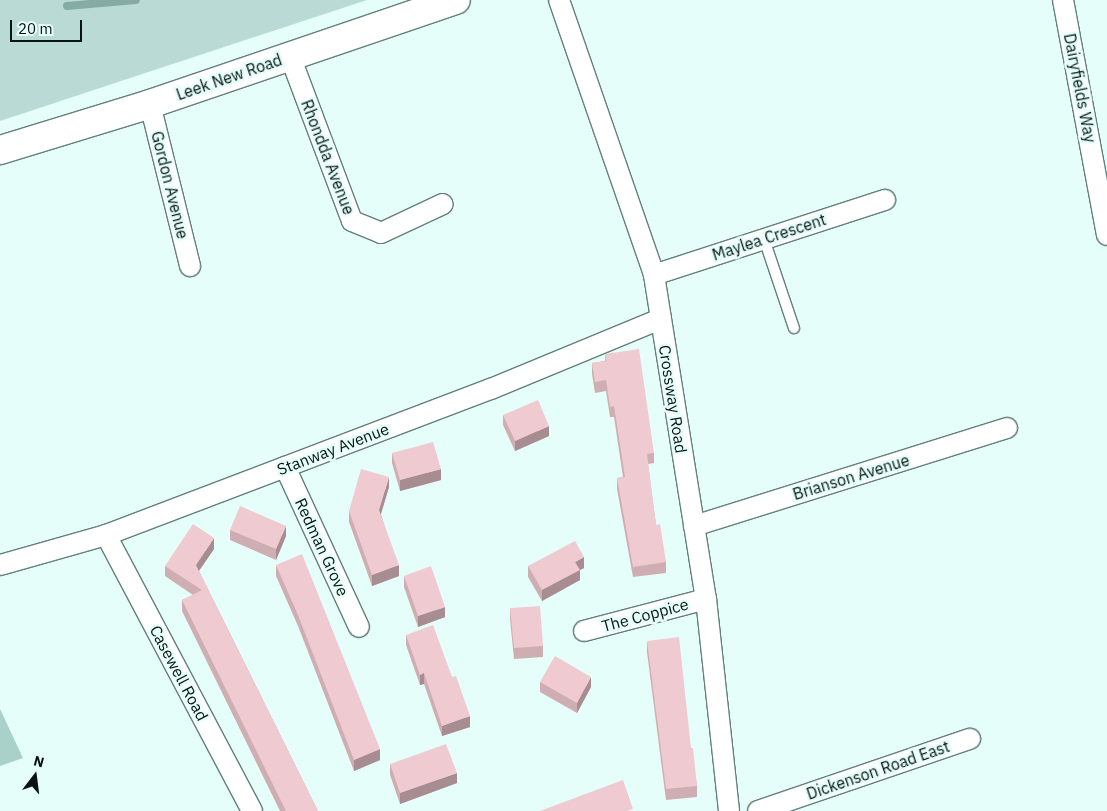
<!DOCTYPE html>
<html>
<head>
<meta charset="utf-8">
<style>
	body { margin:0 }
	#map { position:relative; width:1107px; height:811px; overflow:hidden; background:#e5fef9; font-family:"IBM Plex Sans",sans-serif }
	div>[style] { position:absolute }
	.green>* { inset:0; background:#badbd5 }
	.forest>* { inset:0; background:#aad1c9 }
	.stream>* { height:8px; margin:-4px; padding:0 4px; transform-origin:4px; border-radius:4px; background:#85aba3 }
	.roads { filter:drop-shadow(1px 0 #63807a) drop-shadow(-1px 0 #63807a) drop-shadow(0 1px #63807a) drop-shadow(0 -1px #63807a) }
	.lane>* { height:10px; margin:-5px; padding:0 5px; transform-origin:5px; border-radius:5px; background:#fff }
	.street>* { height:20px; margin:-10px; padding:0 10px; transform-origin:10px; border-radius:10px; background:#fff }
	.highway>* { height:28px; margin:-14px; padding:0 14px; transform-origin:14px; border-radius:14px; background:#fff }
	.wall>* { inset:0; background:#ceaeb3 }
	.shaded-wall>* { inset:0; background:#a78d92 }
	.building>* { inset:0; background:#efcad0 }
	span { translate:-50% -50%; white-space:nowrap; text-align:center; line-height:1.15; -webkit-text-stroke:5px #e5fef9; paint-order:stroke }
	.street-label { font-size:16px; color:#091412 }
	.north { position:absolute; left:10px; top:751px; width:50px; height:50px; -webkit-text-stroke:4px #e5fef9; paint-order:stroke; rotate:15deg; font-size:14px; font-weight:700; line-height:20px; text-align:center; color:#091412 }
	.north::after { content:''; display:block; margin:auto; width:18px; height:22px; background:#091412; clip-path:polygon(50% 0,100% 100%,50% 72%,0 100%) }
	.scale { position:absolute; left:10px; top:20px; width:72px; height:22px; box-sizing:border-box; border:2px solid #091412; border-top:0; padding-left:6px; font-size:15px; line-height:18px; white-space:nowrap; color:#091412; -webkit-text-stroke:4px #e5fef9; paint-order:stroke }
</style>
</head>
<body>
<div id="map">
	<div class="green">
		<div style="clip-path:polygon(0 0,367px 0,0 121px)"></div>
	</div>
	<div class="forest">
		<div style="clip-path:polygon(0 709px,23px 758px,0 766px)"></div>
	</div>
	<div class="stream">
		<div style="left:67px;top:6px;width:69px;rotate:-5deg"></div>
	</div>
	<div class="roads">
		<div class="lane">
			<div style="left:764px;top:239px;width:94px;rotate:71.4deg"></div>
		</div>
		<div class="street">
			<div style="left:559px;top:0;width:291px;rotate:70.9deg"></div>
			<div style="left:654px;top:275px;width:328px;rotate:80.9deg"></div>
			<div style="left:706px;top:599px;width:213px;rotate:83.8deg"></div>
			<div style="left:1063px;top:0;width:239px;rotate:79.4deg"></div>
			<div style="left:290px;top:56px;width:176px;rotate:69.4deg"></div>
			<div style="left:352px;top:221px;width:31px;rotate:22deg"></div>
			<div style="left:381px;top:233px;width:68px;rotate:-25.1deg"></div>
			<div style="left:150px;top:104px;width:167px;rotate:76.1deg"></div>
			<div style="left:654px;top:275px;width:243px;rotate:-18deg"></div>
			<div style="left:285px;top:467px;width:176px;rotate:65.2deg"></div>
			<div style="left:694px;top:526px;width:328px;rotate:-17.4deg"></div>
			<div style="left:106px;top:535px;width:312px;rotate:62.1deg"></div>
			<div style="left:0;top:565px;width:110px;rotate:-15.8deg"></div>
			<div style="left:106px;top:535px;width:412px;rotate:-20.8deg"></div>
			<div style="left:491px;top:389px;width:183px;rotate:-22.5deg"></div>
			<div style="left:584px;top:631px;width:126px;rotate:-14.7deg"></div>
			<div style="left:758px;top:811px;width:224px;rotate:-18.8deg"></div>
		</div>
		<div class="highway">
			<div style="left:0;top:150px;width:157px;rotate:-17deg"></div>
			<div style="left:150px;top:104px;width:323px;rotate:-18.8deg"></div>
		</div>
	</div>
	<div class="wall">
		<div style="clip-path:polygon(605px 354px,654px 453px,654px 463px,648px 464px,656px 525px,666px 562px,666px 573px,633px 577px,617px 489px,617px 478px,623px 477px,614px 417px,610px 417px,606px 391px,595px 393px,592px 374px,592px 363px,605px 361px)"></div>
		<div style="clip-path:polygon(503px 415px,549px 436px,515px 451px,503px 425px)"></div>
		<div style="clip-path:polygon(392px 453px,441px 480px,400px 491px,392px 463px)"></div>
		<div style="clip-path:polygon(389px 487px,381px 514px,399px 576px,372px 586px,349px 522px,349px 511px)"></div>
		<div style="clip-path:polygon(230px 530px,286px 536px,276px 560px,230px 540px)"></div>
		<div style="clip-path:polygon(214px 549px,199px 571px,318px 811px,280px 811px,182px 611px,182px 600px,193px 595px,165px 576px,165px 566px)"></div>
		<div style="clip-path:polygon(276px 565px,380px 760px,354px 771px,298px 626px,276px 576px)"></div>
		<div style="clip-path:polygon(528px 566px,584px 568px,580px 570px,580px 580px,542px 601px,528px 577px)"></div>
		<div style="clip-path:polygon(404px 576px,445px 617px,418px 627px,404px 587px)"></div>
		<div style="clip-path:polygon(510px 608px,543px 646px,543px 657px,514px 659px,510px 619px)"></div>
		<div style="clip-path:polygon(406px 635px,470px 727px,442px 736px,424px 684px,420px 685px,406px 645px)"></div>
		<div style="clip-path:polygon(647px 641px,691px 748px,697px 786px,697px 797px,666px 800px,647px 652px)"></div>
		<div style="clip-path:polygon(540px 682px,591px 687px,577px 713px,540px 692px)"></div>
		<div style="clip-path:polygon(390px 764px,457px 783px,400px 804px,390px 775px)"></div>
	</div>
	<div class="shaded-wall">
		<div style="clip-path:polygon(549px 426px,549px 436px,515px 451px,515px 441px)"></div>
		<div style="clip-path:polygon(441px 469px,441px 480px,400px 491px,400px 480px)"></div>
		<div style="clip-path:polygon(389px 477px,389px 487px,379px 520px,379px 510px)"></div>
		<div style="clip-path:polygon(286px 526px,286px 536px,276px 560px,276px 549px)"></div>
		<div style="clip-path:polygon(214px 538px,214px 549px,196px 575px,196px 565px)"></div>
		<div style="clip-path:polygon(584px 557px,584px 568px,580px 570px,580px 580px,542px 601px,542px 590px,575px 562px)"></div>
		<div style="clip-path:polygon(399px 565px,399px 576px,372px 586px,372px 575px)"></div>
		<div style="clip-path:polygon(445px 607px,445px 617px,418px 627px,418px 616px)"></div>
		<div style="clip-path:polygon(424px 673px,424px 684px,420px 685px,420px 675px)"></div>
		<div style="clip-path:polygon(591px 677px,591px 687px,577px 713px,577px 703px)"></div>
		<div style="clip-path:polygon(470px 716px,470px 727px,442px 736px,442px 726px)"></div>
		<div style="clip-path:polygon(380px 749px,380px 760px,354px 771px,354px 760px)"></div>
		<div style="clip-path:polygon(457px 773px,457px 783px,400px 804px,400px 793px)"></div>
	</div>
	<div class="building">
		<div style="clip-path:polygon(639px 349px,654px 453px,647px 454px,656px 525px,660px 524px,666px 562px,633px 567px,617px 478px,625px 477px,614px 406px,610px 407px,606px 380px,595px 382px,592px 363px,606px 361px,605px 354px)"></div>
		<div style="clip-path:polygon(538px 400px,549px 426px,515px 441px,503px 415px)"></div>
		<div style="clip-path:polygon(433px 442px,441px 469px,400px 480px,392px 453px)"></div>
		<div style="clip-path:polygon(361px 469px,389px 477px,379px 510px,399px 565px,372px 575px,349px 511px)"></div>
		<div style="clip-path:polygon(240px 506px,286px 526px,276px 549px,230px 530px)"></div>
		<div style="clip-path:polygon(193px 524px,214px 538px,196px 565px,318px 811px,286px 811px,182px 600px,202px 590px,165px 566px)"></div>
		<div style="clip-path:polygon(575px 541px,584px 557px,575px 562px,580px 570px,542px 590px,528px 566px)"></div>
		<div style="clip-path:polygon(302px 554px,380px 749px,354px 760px,298px 615px,276px 565px)"></div>
		<div style="clip-path:polygon(431px 566px,445px 607px,418px 616px,404px 576px)"></div>
		<div style="clip-path:polygon(540px 606px,543px 646px,514px 648px,510px 608px)"></div>
		<div style="clip-path:polygon(433px 625px,452px 677px,456px 676px,470px 716px,442px 726px,424px 673px,420px 675px,406px 635px)"></div>
		<div style="clip-path:polygon(679px 637px,691px 748px,693px 748px,697px 786px,666px 789px,647px 641px)"></div>
		<div style="clip-path:polygon(555px 656px,591px 677px,577px 703px,540px 682px)"></div>
		<div style="clip-path:polygon(446px 744px,457px 773px,400px 793px,390px 764px)"></div>
		<div style="clip-path:polygon(623px 780px,633px 809px,627px 811px,540px 811px)"></div>
	</div>
	<div class="street-label">
		<span style="left:229px;top:77px;rotate:-19deg">Leek New Road</span>
		<span style="left:1080px;top:88px;rotate:79deg">Dairyfields Way</span>
		<span style="left:328px;top:157px;rotate:69deg">Rhondda Avenue</span>
		<span style="left:170px;top:185px;rotate:76deg">Gordon Avenue</span>
		<span style="left:769px;top:237px;rotate:-18deg">Maylea Crescent</span>
		<span style="left:673px;top:399px;rotate:81deg">Crossway Road</span>
		<span style="left:333px;top:449px;rotate:-21deg">Stanway Avenue</span>
		<span style="left:851px;top:477px;rotate:-17deg">Brianson Avenue</span>
		<span style="left:322px;top:547px;rotate:65deg">Redman Grove</span>
		<span style="left:645px;top:615px;rotate:-15deg">The Coppice</span>
		<span style="left:179px;top:673px;rotate:62deg">Casewell Road</span>
		<span style="left:878px;top:770px;rotate:-19deg">Dickenson Road East</span>
	</div>
	<div class="north">N</div>
	<div class="scale">20 m</div>
</div>
</body>
</html>
